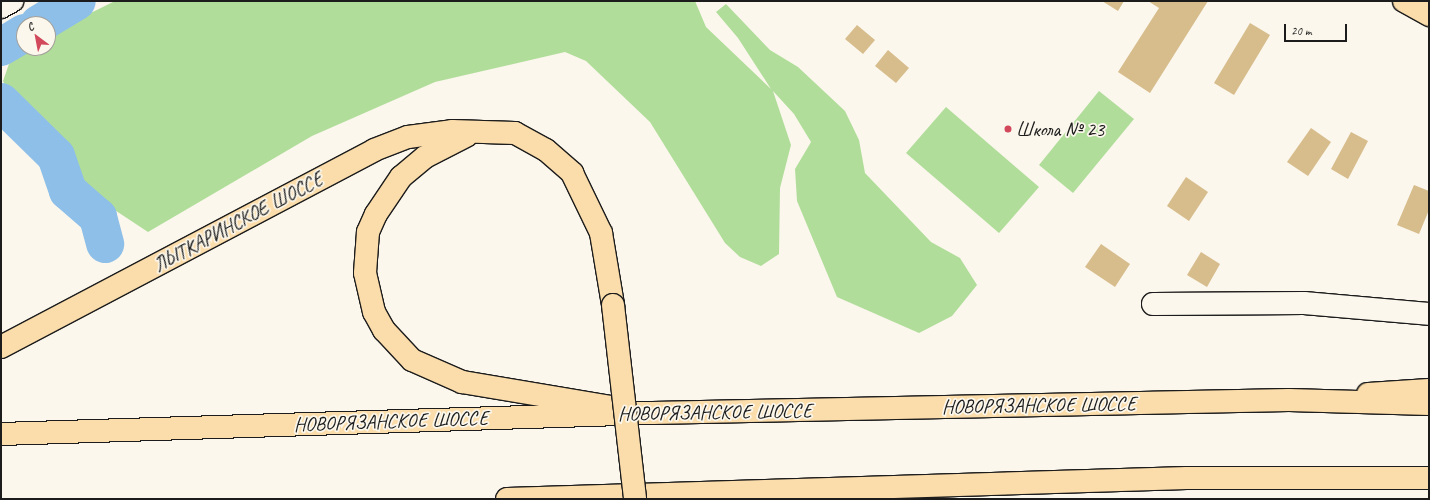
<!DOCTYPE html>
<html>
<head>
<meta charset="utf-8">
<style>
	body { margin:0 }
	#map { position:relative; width:1430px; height:500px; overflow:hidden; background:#fbf7ec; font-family:Caveat,sans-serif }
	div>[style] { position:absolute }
	.green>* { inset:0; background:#b1dd9b }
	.river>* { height:38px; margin:-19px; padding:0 19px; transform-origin:19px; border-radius:19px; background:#8dbfe9 }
	.building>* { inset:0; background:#d7bc8c }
	.roads { filter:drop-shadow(1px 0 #1c1c1c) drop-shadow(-1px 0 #1c1c1c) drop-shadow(0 1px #1c1c1c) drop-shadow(0 -1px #1c1c1c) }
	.minor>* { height:22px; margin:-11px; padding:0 11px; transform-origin:11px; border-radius:11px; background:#fbf7ec }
	.major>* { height:22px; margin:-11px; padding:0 11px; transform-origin:11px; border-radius:11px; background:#fbddab }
	.highway>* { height:22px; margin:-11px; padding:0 11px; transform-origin:11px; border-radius:11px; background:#fbddab }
	.bridges { filter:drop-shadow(1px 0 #1c1c1c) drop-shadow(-1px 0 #1c1c1c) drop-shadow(0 1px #1c1c1c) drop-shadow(0 -1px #1c1c1c) }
	.major-bridge>* { height:22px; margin:-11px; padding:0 11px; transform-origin:11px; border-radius:11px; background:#fbddab }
	.dots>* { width:11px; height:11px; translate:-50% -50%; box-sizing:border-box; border:2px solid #fbf7ec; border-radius:50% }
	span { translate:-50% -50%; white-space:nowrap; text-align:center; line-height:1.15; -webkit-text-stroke:3.5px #fbf7ec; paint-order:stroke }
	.poi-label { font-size:20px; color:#1c1c1c }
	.left { translate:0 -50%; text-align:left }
	.street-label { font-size:20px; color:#1c1c1c }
	.frame { position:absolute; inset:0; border:2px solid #1c1c1c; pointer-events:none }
	.north { position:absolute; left:16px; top:16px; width:40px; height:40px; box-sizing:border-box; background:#fbf7ec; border:1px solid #a29f99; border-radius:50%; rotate:328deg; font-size:11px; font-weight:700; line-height:16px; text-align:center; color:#1c1c1c }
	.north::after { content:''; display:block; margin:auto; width:14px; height:18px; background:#d1495b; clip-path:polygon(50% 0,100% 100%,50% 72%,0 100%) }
	.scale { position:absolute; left:1284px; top:24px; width:63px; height:18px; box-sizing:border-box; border:2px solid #1c1c1c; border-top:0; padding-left:5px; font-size:12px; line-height:14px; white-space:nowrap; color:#1c1c1c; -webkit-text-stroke:3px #fbf7ec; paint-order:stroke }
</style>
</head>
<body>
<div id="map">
	<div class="green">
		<div style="clip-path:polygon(115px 1px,695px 1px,706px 27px,771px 89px,738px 38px,716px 12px,726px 4px,770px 50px,798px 67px,845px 111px,859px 140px,865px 173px,931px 242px,960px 258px,977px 285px,952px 316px,919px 333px,837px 297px,797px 201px,795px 169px,811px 142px,794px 114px,773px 91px,791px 145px,780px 188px,779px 254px,761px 266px,740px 257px,725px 243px,650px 122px,586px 61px,565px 52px,435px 82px,312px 136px,148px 232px,95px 197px,66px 152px,13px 101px,3px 81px,10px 61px,24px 47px,48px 48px,48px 34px)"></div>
		<div style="clip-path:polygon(1099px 91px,1134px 119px,1073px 193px,1039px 165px)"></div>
		<div style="clip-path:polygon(946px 107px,1039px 187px,999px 233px,906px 153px)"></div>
	</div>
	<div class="river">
		<div style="left:39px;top:24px;width:44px;rotate:-31.2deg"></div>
		<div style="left:1px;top:47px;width:27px;rotate:-31deg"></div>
		<div style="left:1px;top:102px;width:77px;rotate:44.5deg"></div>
		<div style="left:56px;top:156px;width:37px;rotate:71deg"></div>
		<div style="left:68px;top:191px;width:40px;rotate:41deg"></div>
		<div style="left:98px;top:217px;width:28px;rotate:75deg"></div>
	</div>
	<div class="building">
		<div style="clip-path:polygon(1102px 1px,1124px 1px,1118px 11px)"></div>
		<div style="clip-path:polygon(1148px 1px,1208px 1px,1150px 93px,1118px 72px,1159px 8px)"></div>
		<div style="clip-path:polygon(1250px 23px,1270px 35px,1234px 95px,1214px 83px)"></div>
		<div style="clip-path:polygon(857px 25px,875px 40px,863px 54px,845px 39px)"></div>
		<div style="clip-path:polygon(888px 50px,909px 68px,896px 83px,875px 66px)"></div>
		<div style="clip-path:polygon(1311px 128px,1331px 142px,1308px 176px,1287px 162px)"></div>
		<div style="clip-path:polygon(1351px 132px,1368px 141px,1348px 179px,1331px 169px)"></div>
		<div style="clip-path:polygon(1186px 177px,1208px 192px,1189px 221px,1167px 206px)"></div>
		<div style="clip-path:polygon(1414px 185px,1429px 191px,1429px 210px,1419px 234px,1397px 225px)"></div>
		<div style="clip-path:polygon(1101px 244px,1130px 264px,1115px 287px,1085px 267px)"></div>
		<div style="clip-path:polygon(1201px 252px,1220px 264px,1207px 287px,1187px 275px)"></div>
	</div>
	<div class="roads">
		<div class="minor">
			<div style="left:1px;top:7px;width:13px;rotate:-29deg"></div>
			<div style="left:1153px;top:304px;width:151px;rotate:-0.4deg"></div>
			<div style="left:1304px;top:303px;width:125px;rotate:5deg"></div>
		</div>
		<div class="major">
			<div style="left:1404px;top:1px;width:29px;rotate:29deg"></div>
			<div style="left:466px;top:136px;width:46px;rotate:152.9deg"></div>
			<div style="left:425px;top:157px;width:31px;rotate:140deg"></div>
			<div style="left:401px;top:177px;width:45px;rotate:124deg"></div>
			<div style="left:376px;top:214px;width:20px;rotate:114deg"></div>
			<div style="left:368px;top:232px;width:41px;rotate:94.2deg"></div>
			<div style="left:365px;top:273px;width:40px;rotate:77deg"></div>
			<div style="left:374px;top:312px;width:21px;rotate:61deg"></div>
			<div style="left:384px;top:330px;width:41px;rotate:47deg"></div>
			<div style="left:412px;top:360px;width:55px;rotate:23.7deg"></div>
			<div style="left:462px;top:382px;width:157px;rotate:9.5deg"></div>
			<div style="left:1px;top:347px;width:422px;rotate:-27.8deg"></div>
			<div style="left:374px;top:150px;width:36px;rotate:-21deg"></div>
			<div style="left:408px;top:137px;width:44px;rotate:-7.8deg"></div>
			<div style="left:452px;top:131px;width:63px;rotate:1.8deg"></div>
			<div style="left:515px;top:133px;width:35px;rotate:29deg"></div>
			<div style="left:546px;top:150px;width:35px;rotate:41deg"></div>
			<div style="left:572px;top:173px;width:67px;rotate:64.2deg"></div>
			<div style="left:601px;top:233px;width:73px;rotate:80.5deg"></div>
			<div style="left:1368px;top:394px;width:61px;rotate:-3.8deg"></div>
		</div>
		<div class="highway">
			<div style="left:1px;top:434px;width:651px;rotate:-1.85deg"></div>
			<div style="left:652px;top:413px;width:637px;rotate:-1.17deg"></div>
			<div style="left:1289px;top:400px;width:140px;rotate:1.6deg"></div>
			<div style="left:507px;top:499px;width:680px;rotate:-1.77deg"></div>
			<div style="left:1187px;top:478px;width:242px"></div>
		</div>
	</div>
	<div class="bridges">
		<div class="major-bridge">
			<div style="left:613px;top:305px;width:195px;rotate:83.5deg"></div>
		</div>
	</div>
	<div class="dots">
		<div style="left:1008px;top:129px;background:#d1495b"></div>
	</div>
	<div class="poi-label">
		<span class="left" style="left:1016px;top:129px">Школа № 23</span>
	</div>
	<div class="street-label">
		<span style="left:238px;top:222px;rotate:-28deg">ЛЫТКАРИНСКОЕ ШОССЕ</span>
		<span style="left:1039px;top:405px;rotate:-1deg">НОВОРЯЗАНСКОЕ ШОССЕ</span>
		<span style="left:715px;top:412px;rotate:-1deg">НОВОРЯЗАНСКОЕ ШОССЕ</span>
		<span style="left:391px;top:421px;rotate:-2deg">НОВОРЯЗАНСКОЕ ШОССЕ</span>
	</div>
	<div class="frame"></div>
	<div class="north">С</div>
	<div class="scale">20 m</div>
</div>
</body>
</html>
